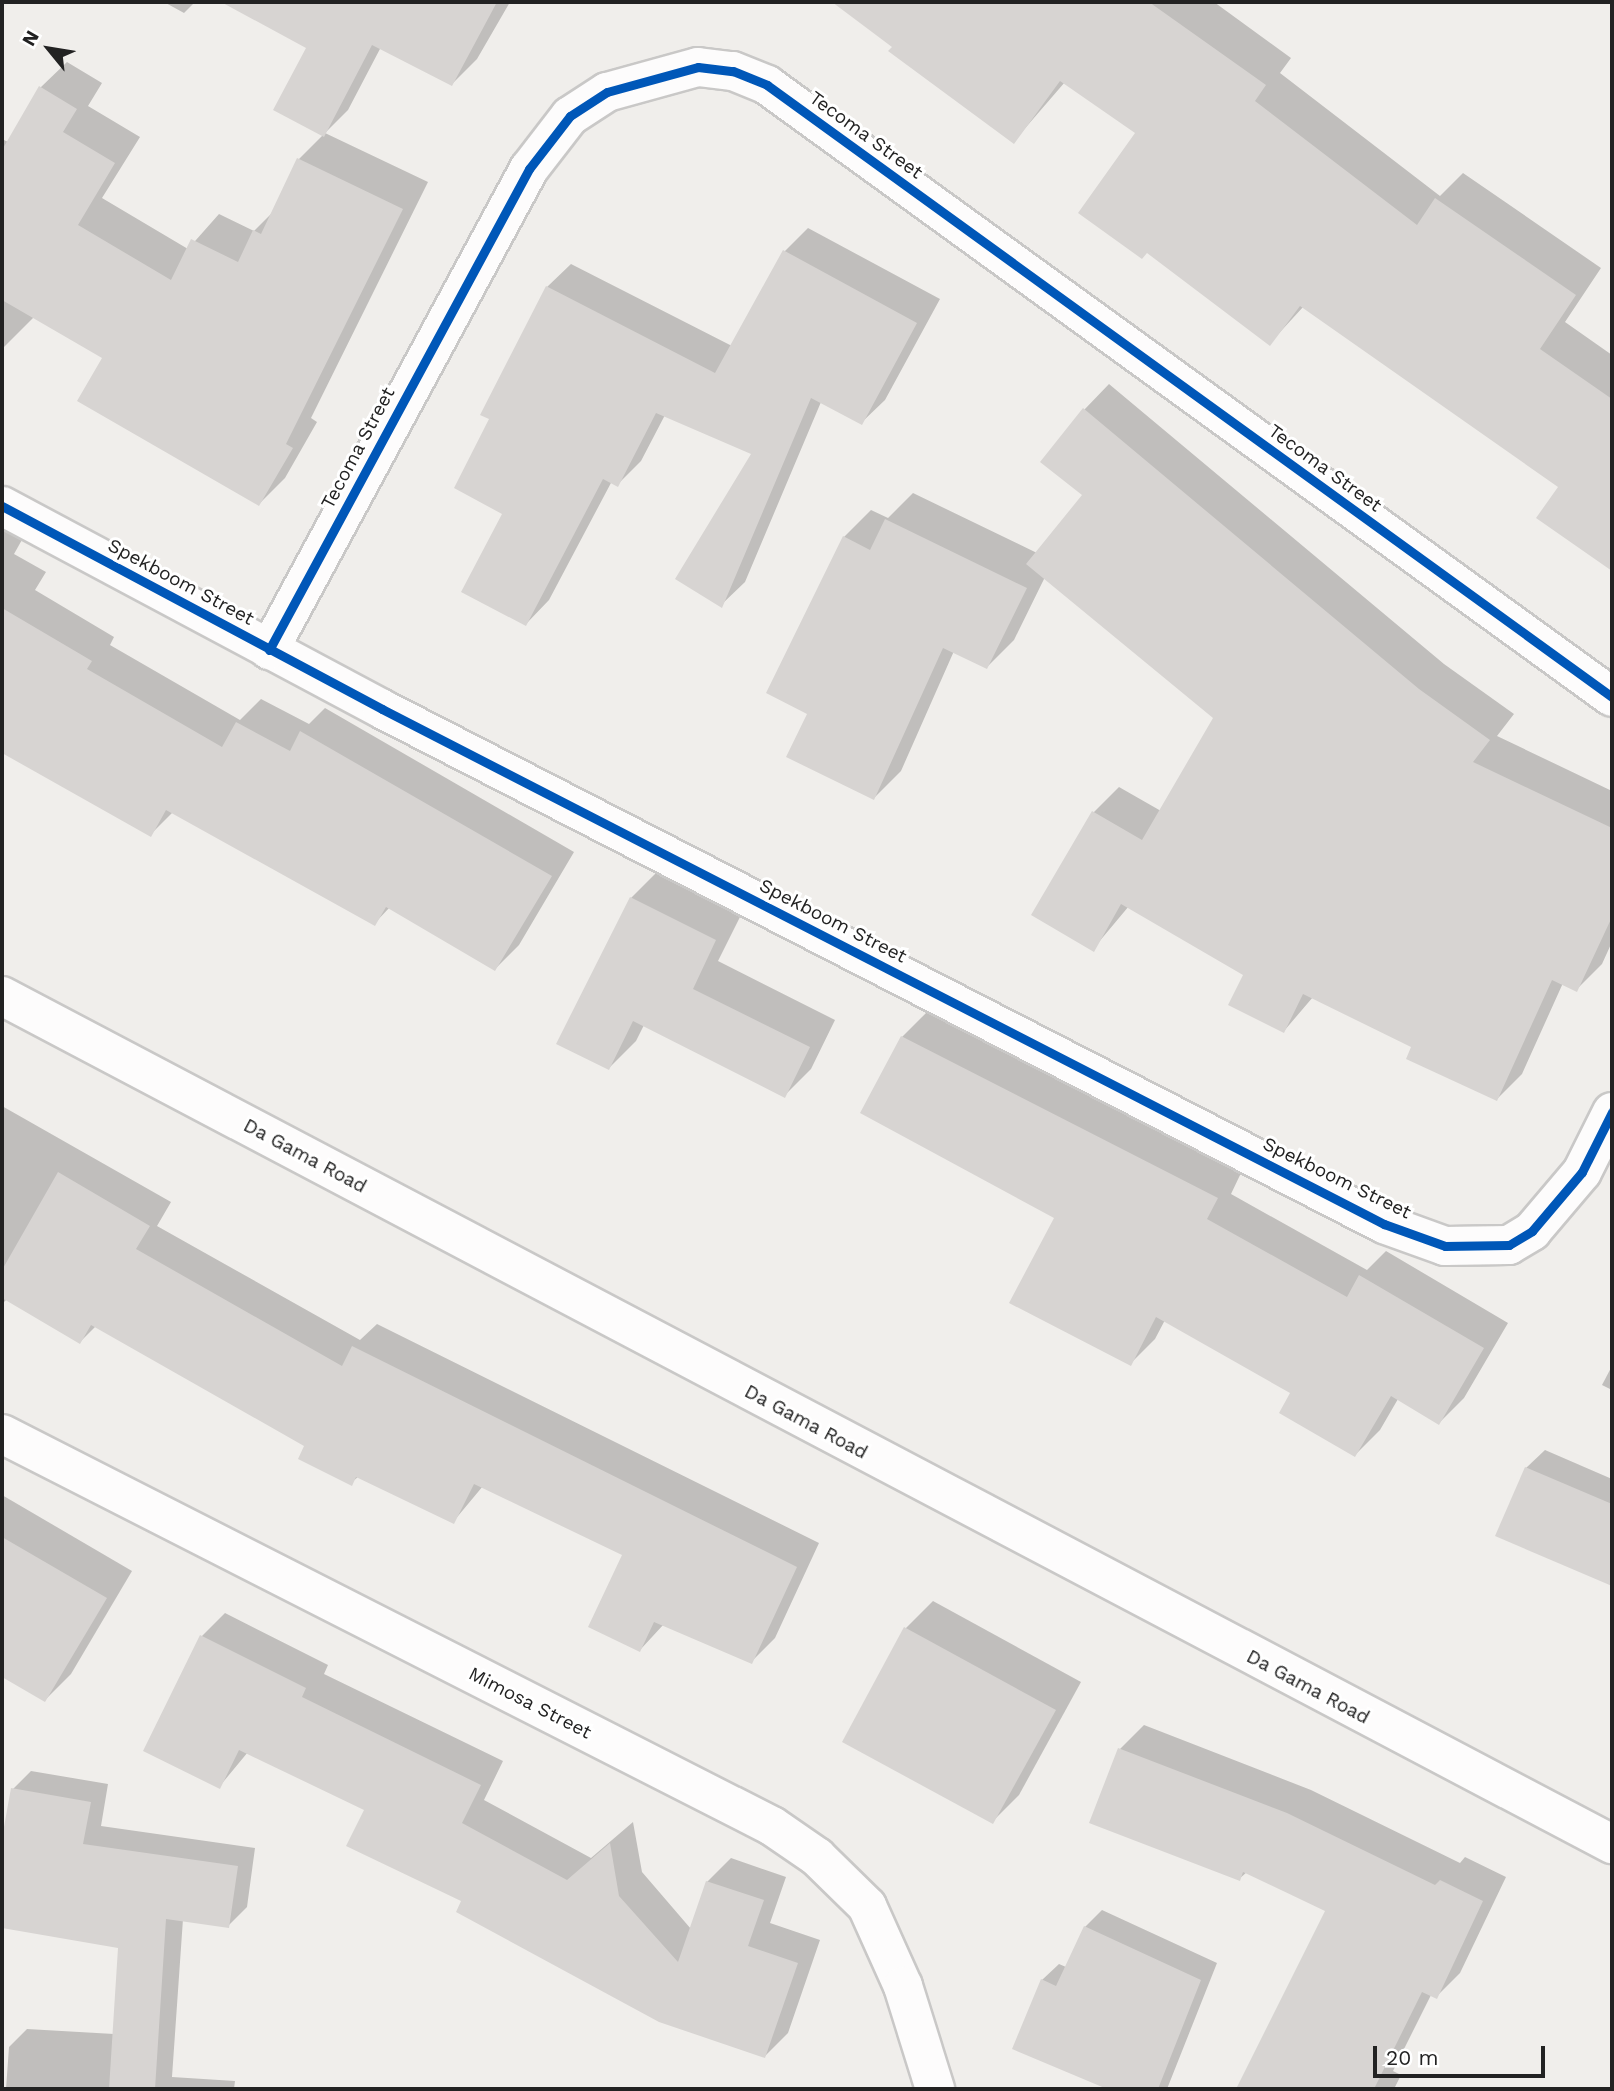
<!DOCTYPE html>
<html>
<head>
<meta charset="utf-8">
<style>
	body { margin:0 }
	#map { position:relative; width:1614px; height:2091px; overflow:hidden; background:#f0eeeb; font-family:"Work Sans",sans-serif }
	div>[style] { position:absolute }
	.shadow>* { inset:0; background:#0003 }
	.building>* { inset:0; background:#d7d4d2 }
	.roads { filter:drop-shadow(2px 0 #c9c8c7) drop-shadow(-2px 0 #c9c8c7) drop-shadow(0 2px #c9c8c7) drop-shadow(0 -2px #c9c8c7) }
	.minor>* { height:38px; margin:-19px; padding:0 19px; transform-origin:19px; border-radius:19px; background:#fdfcfc }
	.cycleway>* { height:9px; margin:-4.5px; padding:0 4.5px; transform-origin:4.5px; border-radius:4.5px; background:#0057b8 }
	span { translate:-50% -50%; white-space:nowrap; text-align:center; line-height:1.15; -webkit-text-stroke:6px #fff; paint-order:stroke }
	.street-label { font-size:19px; color:#222 }
	.frame { position:absolute; inset:0; border:4px solid #222; pointer-events:none }
	.north { position:absolute; left:14px; top:14px; width:70px; height:70px; -webkit-text-stroke:5px #fff; paint-order:stroke; rotate:300deg; font-size:19px; font-weight:700; line-height:28px; text-align:center; color:#222 }
	.north::after { content:''; display:block; margin:auto; width:24px; height:32px; background:#222; clip-path:polygon(50% 0,100% 100%,50% 72%,0 100%) }
	.scale { position:absolute; left:1373px; top:2046px; width:172px; height:32px; box-sizing:border-box; border:4px solid #222; border-top:0; padding-left:9px; font-size:21px; line-height:24px; white-space:nowrap; color:#222; -webkit-text-stroke:5px #fff; paint-order:stroke }
</style>
</head>
<body>
<div id="map">
	<div class="shadow">
		<div style="clip-path:polygon(164px 2px,195px 2px,184px 13px)"></div>
		<div style="clip-path:polygon(225px 2px,510px 2px,477px 59px,452px 84px,381px 47px,348px 110px,325px 133px,428px 182px,311px 418px,317px 422px,285px 478px,259px 504px,104px 357px,34px 317px,2px 349px,2px 139px,8px 142px,41px 87px,67px 62px,102px 83px,88px 106px,140px 137px,102px 198px,188px 249px,219px 214px,254px 231px,275px 210px,299px 159px,323px 135px,308px 47px)"></div>
		<div style="clip-path:polygon(835px 2px,1214px 2px,1291px 58px,1280px 73px,1440px 196px,1463px 173px,1601px 268px,1565px 322px,1612px 355px,1612px 569px,1538px 517px,1560px 486px,1304px 306px,1269px 344px,1137px 133px,1065px 82px,1014px 141px)"></div>
		<div style="clip-path:polygon(808px 228px,940px 299px,885px 400px,861px 423px,821px 402px,745px 582px,721px 605px,754px 453px,665px 415px,641px 461px,618px 484px,612px 481px,549px 600px,526px 624px,491px 419px,547px 287px,571px 264px,732px 346px,785px 251px)"></div>
		<div style="clip-path:polygon(1109px 384px,1444px 664px,1514px 714px,1497px 736px,1612px 791px,1612px 942px,1602px 964px,1577px 989px,1563px 983px,1522px 1074px,1497px 1099px,1414px 1046px,1313px 997px,1284px 1031px,1245px 975px,1129px 906px,1093px 949px,1034px 914px,1094px 812px,1119px 787px,1161px 811px,1216px 718px,1045px 577px,1014px 640px,987px 667px,954px 651px,901px 771px,874px 798px,810px 713px,768px 692px,844px 537px,871px 510px,888px 518px,913px 493px,1037px 553px,1085px 495px,1084px 410px)"></div>
		<div style="clip-path:polygon(2px 505px,32px 522px,14px 554px,46px 572px,35px 590px,114px 637px,110px 645px,240px 720px,261px 699px,309px 724px,325px 708px,574px 852px,519px 945px,495px 969px,390px 907px,374px 924px,173px 812px,150px 835px,2px 752px)"></div>
		<div style="clip-path:polygon(658px 871px,742px 913px,718px 961px,835px 1020px,811px 1069px,784px 1096px,644px 1025px,636px 1041px,609px 1068px,631px 898px)"></div>
		<div style="clip-path:polygon(927px 1012px,1241px 1173px,1231px 1194px,1367px 1270px,1386px 1251px,1508px 1323px,1464px 1398px,1439px 1423px,1398px 1399px,1380px 1430px,1355px 1455px,1293px 1392px,1165px 1320px,1155px 1339px,1130px 1364px,1057px 1217px,902px 1037px)"></div>
		<div style="clip-path:polygon(2px 1106px,171px 1202px,157px 1226px,360px 1340px,377px 1324px,819px 1543px,775px 1638px,752px 1661px,664px 1624px,640px 1650px,625px 1554px,483px 1486px,453px 1522px,359px 1476px,351px 1483px,306px 1445px,96px 1326px,80px 1342px,7px 1299px,2px 1304px)"></div>
		<div style="clip-path:polygon(1612px 1366px,1612px 1390px,1602px 1385px)"></div>
		<div style="clip-path:polygon(1545px 1450px,1612px 1479px,1612px 1584px,1497px 1535px,1526px 1468px)"></div>
		<div style="clip-path:polygon(2px 1495px,132px 1571px,71px 1674px,45px 1700px,2px 1675px)"></div>
		<div style="clip-path:polygon(933px 1601px,1081px 1682px,1019px 1795px,992px 1822px,844px 1741px,906px 1628px)"></div>
		<div style="clip-path:polygon(225px 1613px,328px 1665px,324px 1674px,503px 1761px,484px 1800px,591px 1858px,633px 1822px,642px 1872px,691px 1929px,707px 1882px,731px 1858px,786px 1877px,770px 1923px,820px 1940px,788px 2033px,765px 2056px,464px 1901px,366px 1809px,248px 1752px,219px 1787px,202px 1636px)"></div>
		<div style="clip-path:polygon(1144px 1725px,1311px 1790px,1460px 1863px,1465px 1857px,1506px 1877px,1460px 1973px,1436px 1997px,1431px 1995px,1393px 2071px,1401px 2075px,1394px 2089px,1238px 2089px,1327px 1910px,1247px 1872px,1239px 1879px,1091px 1822px,1120px 1749px)"></div>
		<div style="clip-path:polygon(31px 1771px,108px 1784px,101px 1826px,255px 1848px,247px 1907px,228px 1926px,183px 1919px,172px 2077px,235px 2081px,234px 2089px,6px 2089px,9px 2047px,27px 2029px,114px 2034px,120px 1947px,2px 1926px,2px 1848px,13px 1789px)"></div>
		<div style="clip-path:polygon(1102px 1910px,1217px 1963px,1167px 2089px,1111px 2089px,1014px 2048px,1042px 1980px,1059px 1964px,1066px 1967px,1085px 1927px)"></div>
	</div>
	<div class="building">
		<div style="clip-path:polygon(221px 2px,497px 2px,452px 86px,372px 45px,324px 137px,273px 110px,306px 48px)"></div>
		<div style="clip-path:polygon(832px 2px,1149px 2px,1266px 85px,1255px 101px,1417px 225px,1435px 198px,1576px 295px,1540px 349px,1612px 399px,1612px 571px,1536px 518px,1558px 487px,1300px 306px,1270px 346px,1147px 253px,1142px 259px,1078px 213px,1135px 133px,1060px 81px,1014px 144px,888px 51px,892px 47px)"></div>
		<div style="clip-path:polygon(39px 86px,77px 109px,63px 132px,115px 163px,78px 225px,171px 280px,191px 239px,238px 262px,253px 230px,261px 234px,297px 158px,403px 209px,286px 444px,293px 448px,259px 506px,77px 401px,102px 358px,2px 300px,2px 150px)"></div>
		<div style="clip-path:polygon(783px 250px,917px 323px,862px 425px,811px 398px,722px 608px,675px 579px,751px 454px,656px 413px,618px 487px,603px 479px,526px 626px,461px 592px,502px 514px,454px 488px,489px 419px,480px 415px,546px 286px,715px 373px)"></div>
		<div style="clip-path:polygon(1083px 408px,1419px 689px,1490px 740px,1473px 762px,1612px 828px,1612px 917px,1577px 992px,1552px 980px,1497px 1101px,1406px 1059px,1411px 1047px,1303px 994px,1284px 1033px,1228px 1005px,1243px 975px,1121px 904px,1094px 952px,1031px 915px,1092px 811px,1142px 840px,1213px 718px,1026px 564px,1082px 495px,1040px 462px)"></div>
		<div style="clip-path:polygon(885px 519px,1027px 588px,987px 669px,943px 648px,874px 800px,786px 757px,807px 714px,766px 693px,843px 536px,870px 550px)"></div>
		<div style="clip-path:polygon(2px 608px,92px 661px,87px 669px,222px 747px,236px 722px,290px 751px,300px 731px,552px 876px,495px 971px,386px 907px,375px 926px,166px 810px,151px 837px,2px 753px)"></div>
		<div style="clip-path:polygon(630px 897px,716px 940px,693px 989px,810px 1047px,785px 1098px,633px 1021px,609px 1070px,556px 1044px)"></div>
		<div style="clip-path:polygon(901px 1036px,1218px 1198px,1207px 1219px,1347px 1297px,1359px 1275px,1484px 1348px,1439px 1425px,1391px 1396px,1355px 1457px,1279px 1413px,1290px 1393px,1156px 1317px,1131px 1366px,1009px 1303px,1054px 1218px,860px 1113px)"></div>
		<div style="clip-path:polygon(58px 1172px,150px 1226px,136px 1249px,342px 1366px,352px 1346px,797px 1567px,752px 1664px,654px 1622px,640px 1652px,588px 1627px,622px 1555px,474px 1484px,454px 1524px,356px 1477px,352px 1486px,298px 1459px,304px 1446px,91px 1325px,80px 1344px,2px 1298px,2px 1270px)"></div>
		<div style="clip-path:polygon(1525px 1467px,1612px 1504px,1612px 1586px,1495px 1536px)"></div>
		<div style="clip-path:polygon(2px 1537px,107px 1598px,45px 1702px,2px 1677px)"></div>
		<div style="clip-path:polygon(904px 1627px,1056px 1710px,993px 1824px,842px 1742px)"></div>
		<div style="clip-path:polygon(200px 1635px,306px 1688px,302px 1697px,481px 1785px,462px 1823px,567px 1880px,610px 1843px,619px 1896px,678px 1962px,706px 1881px,764px 1900px,748px 1946px,798px 1963px,765px 2058px,659px 2022px,456px 1912px,461px 1901px,346px 1846px,364px 1810px,239px 1750px,220px 1789px,143px 1751px)"></div>
		<div style="clip-path:polygon(1118px 1748px,1287px 1813px,1435px 1885px,1440px 1880px,1483px 1901px,1437px 1999px,1422px 1992px,1374px 2089px,1236px 2089px,1325px 1911px,1243px 1872px,1240px 1881px,1089px 1823px)"></div>
		<div style="clip-path:polygon(11px 1788px,91px 1802px,83px 1844px,238px 1866px,229px 1928px,166px 1919px,155px 2089px,109px 2089px,118px 1948px,2px 1928px,2px 1838px)"></div>
		<div style="clip-path:polygon(1084px 1926px,1201px 1980px,1158px 2089px,1107px 2089px,1012px 2049px,1041px 1979px,1056px 1986px)"></div>
	</div>
	<div class="roads">
		<div class="minor">
			<div style="left:2px;top:506px;width:431px;rotate:28.1deg"></div>
			<div style="left:382px;top:709px;width:1127px;rotate:27.2deg"></div>
			<div style="left:1384px;top:1224px;width:65px;rotate:19.8deg"></div>
			<div style="left:1445px;top:1246px;width:64px;rotate:-0.9deg"></div>
			<div style="left:1509px;top:1245px;width:27px;rotate:-31deg"></div>
			<div style="left:1532px;top:1231px;width:77px;rotate:-49.7deg"></div>
			<div style="left:1582px;top:1172px;width:67px;rotate:-63.4deg"></div>
			<div style="left:269px;top:650px;width:547px;rotate:-61.61deg"></div>
			<div style="left:529px;top:169px;width:67px;rotate:-52.3deg"></div>
			<div style="left:570px;top:116px;width:44px;rotate:-33deg"></div>
			<div style="left:607px;top:92px;width:94px;rotate:-15.4deg"></div>
			<div style="left:698px;top:67px;width:35px;rotate:7deg"></div>
			<div style="left:733px;top:71px;width:37px;rotate:22deg"></div>
			<div style="left:767px;top:85px;width:1043px;rotate:35.91deg"></div>
			<div style="left:2px;top:996px;width:1820px;rotate:27.78deg"></div>
			<div style="left:2px;top:1434px;width:864px;rotate:26.98deg"></div>
			<div style="left:772px;top:1826px;width:55px;rotate:34.6deg"></div>
			<div style="left:817px;top:1857px;width:70px;rotate:44.4deg"></div>
			<div style="left:867px;top:1906px;width:88px;rotate:65.8deg"></div>
			<div style="left:903px;top:1986px;width:108px;rotate:72.7deg"></div>
		</div>
	</div>
	<div class="cycleway">
		<div style="left:2px;top:506px;width:431px;rotate:28.1deg"></div>
		<div style="left:382px;top:709px;width:1127px;rotate:27.2deg"></div>
		<div style="left:1384px;top:1224px;width:65px;rotate:19.8deg"></div>
		<div style="left:1445px;top:1246px;width:64px;rotate:-0.9deg"></div>
		<div style="left:1509px;top:1245px;width:27px;rotate:-31deg"></div>
		<div style="left:1532px;top:1231px;width:77px;rotate:-49.7deg"></div>
		<div style="left:1582px;top:1172px;width:67px;rotate:-63.4deg"></div>
		<div style="left:269px;top:650px;width:547px;rotate:-61.61deg"></div>
		<div style="left:529px;top:169px;width:67px;rotate:-52.3deg"></div>
		<div style="left:570px;top:116px;width:44px;rotate:-33deg"></div>
		<div style="left:607px;top:92px;width:94px;rotate:-15.4deg"></div>
		<div style="left:698px;top:67px;width:35px;rotate:7deg"></div>
		<div style="left:733px;top:71px;width:37px;rotate:22deg"></div>
		<div style="left:767px;top:85px;width:1043px;rotate:35.91deg"></div>
	</div>
	<div class="street-label">
		<span style="left:866px;top:135px;rotate:36deg">Tecoma Street</span>
		<span style="left:358px;top:448px;rotate:-62deg">Tecoma Street</span>
		<span style="left:1325px;top:468px;rotate:36deg">Tecoma Street</span>
		<span style="left:181px;top:582px;rotate:28deg">Spekboom Street</span>
		<span style="left:833px;top:921px;rotate:27deg">Spekboom Street</span>
		<span style="left:305px;top:1156px;rotate:28deg">Da Gama Road</span>
		<span style="left:1337px;top:1178px;rotate:26deg">Spekboom Street</span>
		<span style="left:806px;top:1422px;rotate:28deg">Da Gama Road</span>
		<span style="left:1308px;top:1687px;rotate:28deg">Da Gama Road</span>
		<span style="left:530px;top:1703px;rotate:27deg">Mimosa Street</span>
	</div>
	<div class="frame"></div>
	<div class="north">N</div>
	<div class="scale">20 m</div>
</div>
</body>
</html>
